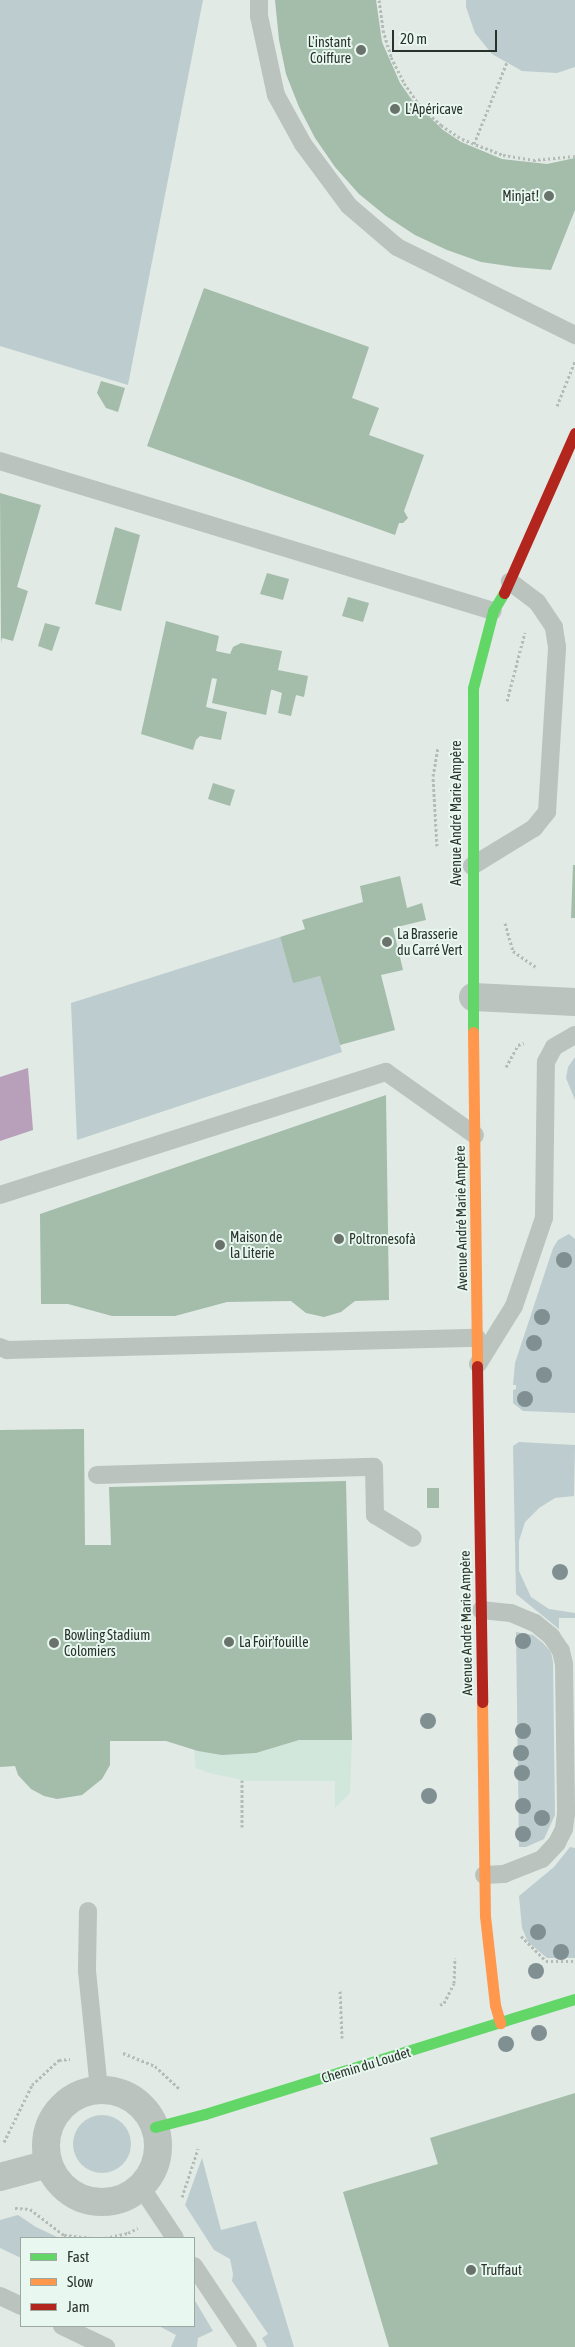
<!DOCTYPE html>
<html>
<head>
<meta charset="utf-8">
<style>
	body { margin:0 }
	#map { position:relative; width:575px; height:2347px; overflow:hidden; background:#e1eae5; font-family:"Asap Condensed",sans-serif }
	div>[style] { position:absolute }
	.green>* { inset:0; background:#bdccce }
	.round { border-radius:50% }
	.plaza>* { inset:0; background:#d2e7dc }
	.water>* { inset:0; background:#b89fba }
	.building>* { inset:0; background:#a4bcaa }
	.path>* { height:3px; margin-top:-1.5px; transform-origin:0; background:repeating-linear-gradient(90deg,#b3bcb6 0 2.5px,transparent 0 5px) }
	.lane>* { height:18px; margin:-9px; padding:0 9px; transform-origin:9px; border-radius:9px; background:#bac3bd }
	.street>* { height:28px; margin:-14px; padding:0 14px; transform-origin:14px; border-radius:14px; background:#bac3bd }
	.street>.ring { margin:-14px; padding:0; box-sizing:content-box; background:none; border:28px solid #bac3bd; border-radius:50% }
	.fast>* { height:11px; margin:-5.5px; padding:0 5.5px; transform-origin:5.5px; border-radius:5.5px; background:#63d668 }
	.slow>* { height:11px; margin:-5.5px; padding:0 5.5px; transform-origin:5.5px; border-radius:5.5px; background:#ff974d }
	.jam>* { height:11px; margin:-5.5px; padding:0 5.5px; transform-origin:5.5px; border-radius:5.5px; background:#b3261e }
	.trees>* { width:16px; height:16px; margin:-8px; border-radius:50%; background:#809092 }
	.dots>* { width:14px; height:14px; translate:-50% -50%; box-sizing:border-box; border:2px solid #e8f7ef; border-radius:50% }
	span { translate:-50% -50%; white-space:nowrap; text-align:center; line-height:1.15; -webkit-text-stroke:4px #e8f7ef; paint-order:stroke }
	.poi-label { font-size:14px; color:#29332b }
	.right { translate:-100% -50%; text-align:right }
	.left { translate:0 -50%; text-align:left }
	.street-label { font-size:14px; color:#29332b }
	.legend { position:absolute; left:20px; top:2237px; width:175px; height:90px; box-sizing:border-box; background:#e8f7ef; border:1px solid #9ca9a1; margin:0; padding:6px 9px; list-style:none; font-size:15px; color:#29332b }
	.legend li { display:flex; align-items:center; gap:10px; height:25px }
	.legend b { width:25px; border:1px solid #9ca9a1 }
	.scale { position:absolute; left:392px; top:30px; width:105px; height:22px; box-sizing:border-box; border:2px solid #29332b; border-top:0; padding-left:6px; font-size:15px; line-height:18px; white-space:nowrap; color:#29332b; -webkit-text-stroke:4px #e8f7ef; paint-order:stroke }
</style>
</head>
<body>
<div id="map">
	<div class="green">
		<div style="clip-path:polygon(0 0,203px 0,128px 385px,0 346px)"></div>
		<div style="clip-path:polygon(466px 0,575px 0,575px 67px,557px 73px,522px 71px,492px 54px,475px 33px,466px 7px)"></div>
		<div style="clip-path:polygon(280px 937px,293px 982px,320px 976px,342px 1052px,77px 1140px,71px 1003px)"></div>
		<div style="clip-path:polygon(575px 1057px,575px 1100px,566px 1078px,568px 1067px)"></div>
		<div style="clip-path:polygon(569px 1234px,575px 1239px,575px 1413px,523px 1411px,513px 1403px,513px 1390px,516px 1389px,516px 1385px,513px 1385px,515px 1363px,553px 1248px,558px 1240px)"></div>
		<div style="clip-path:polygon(519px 1442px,575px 1445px,574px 1496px,555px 1498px,539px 1508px,525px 1522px,519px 1541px,519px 1571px,531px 1597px,549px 1609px,575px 1613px,575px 1618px,559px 1618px,559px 1629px,516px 1594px,513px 1446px)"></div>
		<div style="clip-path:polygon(516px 1632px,533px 1635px,543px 1643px,551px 1652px,553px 1662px,555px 1815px,544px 1839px,526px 1847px,519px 1847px)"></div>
		<div style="clip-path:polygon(570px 1847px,575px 1848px,575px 1958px,547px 1958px,528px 1942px,522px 1928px,519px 1896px,554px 1867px)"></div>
		<div class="round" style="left:73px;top:2115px;width:58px;height:58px"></div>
		<div style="clip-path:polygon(202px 2158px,221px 2230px,256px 2221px,294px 2347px,267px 2347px,262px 2338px,268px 2334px,232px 2281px,233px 2274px,230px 2259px,214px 2250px,185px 2205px)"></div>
		<div style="clip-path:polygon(18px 2215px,36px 2227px,59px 2238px,21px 2238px,21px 2258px,0 2248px,0 2220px)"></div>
		<div style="clip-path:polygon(194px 2299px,213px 2331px,198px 2338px,197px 2347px,171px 2347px,176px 2335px,159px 2326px,194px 2326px)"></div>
	</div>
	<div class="plaza">
		<div style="clip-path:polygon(193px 1740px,352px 1740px,350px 1793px,335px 1808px,335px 1781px,248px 1781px,209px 1773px,196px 1768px)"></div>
	</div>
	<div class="water">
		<div style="clip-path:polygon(28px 1068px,33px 1130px,0 1141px,0 1077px)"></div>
	</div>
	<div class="building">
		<div style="clip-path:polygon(275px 0,376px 0,382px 42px,400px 83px,412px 100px,443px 130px,461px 142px,502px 159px,547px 164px,575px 158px,575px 210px,551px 270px,515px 267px,481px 262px,447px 250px,415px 235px,386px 216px,359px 194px,335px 167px,315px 138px,299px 107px,286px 74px,279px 40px)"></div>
		<div style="clip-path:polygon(204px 288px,369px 347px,352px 398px,379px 408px,369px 435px,424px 455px,404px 511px,408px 518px,403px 523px,399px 523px,395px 535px,147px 446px)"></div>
		<div style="clip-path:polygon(101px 381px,125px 388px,118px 412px,106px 408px,97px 393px)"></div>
		<div style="clip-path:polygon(0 493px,41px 505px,17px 587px,28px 591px,13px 641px,2px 638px,1px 643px)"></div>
		<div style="clip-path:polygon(115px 527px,140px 535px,121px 611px,95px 604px)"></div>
		<div style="clip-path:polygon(267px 573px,289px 579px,283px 600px,260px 594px)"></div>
		<div style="clip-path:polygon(348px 597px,369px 603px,363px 622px,342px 616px)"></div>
		<div style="clip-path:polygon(166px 621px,219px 636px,216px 651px,230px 654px,233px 647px,241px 643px,282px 651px,278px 670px,308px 676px,304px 697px,296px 695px,291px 716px,278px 713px,282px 693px,273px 690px,271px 690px,266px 715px,212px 703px,217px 679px,212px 678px,206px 707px,227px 712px,221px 740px,200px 736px,196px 740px,193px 750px,141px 734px)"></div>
		<div style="clip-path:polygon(45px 623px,60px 627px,52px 651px,38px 646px)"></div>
		<div style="clip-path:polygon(213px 783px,235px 790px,230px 806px,208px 799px)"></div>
		<div style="clip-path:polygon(573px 865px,575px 865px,575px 918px,571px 918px)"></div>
		<div style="clip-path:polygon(400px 876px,407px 908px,422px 903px,426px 920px,393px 928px,403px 970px,381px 975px,395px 1030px,340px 1045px,320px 976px,293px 983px,280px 937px,305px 929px,302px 920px,363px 902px,360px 886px)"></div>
		<div style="clip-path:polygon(386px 1095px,389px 1300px,355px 1301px,341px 1312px,324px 1317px,306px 1313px,291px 1301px,227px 1302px,175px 1316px,112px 1316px,68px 1304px,41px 1304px,40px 1214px)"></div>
		<div style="clip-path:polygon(84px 1429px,85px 1545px,111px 1545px,109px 1487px,346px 1481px,352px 1740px,299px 1740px,256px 1753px,222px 1755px,198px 1751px,166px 1741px,110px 1741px,110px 1765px,102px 1779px,82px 1795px,57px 1799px,44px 1796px,31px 1789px,18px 1775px,15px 1766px,0 1767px,0 1430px)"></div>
		<div style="clip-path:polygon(427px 1488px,439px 1488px,439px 1508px,427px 1508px)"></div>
		<div style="clip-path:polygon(575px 2093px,575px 2347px,389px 2347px,343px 2192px,438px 2164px,430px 2138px)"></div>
	</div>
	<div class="path">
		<div style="left:379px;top:0;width:30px;rotate:82deg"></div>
		<div style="left:383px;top:30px;width:28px;rotate:73deg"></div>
		<div style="left:391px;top:57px;width:29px;rotate:63deg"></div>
		<div style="left:404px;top:83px;width:29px;rotate:55deg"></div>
		<div style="left:421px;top:107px;width:27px;rotate:42deg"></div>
		<div style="left:441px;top:125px;width:25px;rotate:34deg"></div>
		<div style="left:462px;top:139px;width:44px;rotate:21.3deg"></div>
		<div style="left:503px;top:155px;width:30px;rotate:9deg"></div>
		<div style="left:533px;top:160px;width:42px;rotate:-5.4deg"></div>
		<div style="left:474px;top:144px;width:88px;rotate:-68.1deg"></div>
		<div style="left:557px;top:406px;width:48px;rotate:-68.2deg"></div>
		<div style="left:507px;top:701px;width:71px;rotate:-75.4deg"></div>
		<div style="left:437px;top:846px;width:70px;rotate:-93.3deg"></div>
		<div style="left:433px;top:776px;width:29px;rotate:-80deg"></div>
		<div style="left:505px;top:923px;width:29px;rotate:74deg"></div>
		<div style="left:513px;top:951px;width:28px;rotate:35deg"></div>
		<div style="left:506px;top:1067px;width:25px;rotate:-61deg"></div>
		<div style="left:518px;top:1045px;width:6px;rotate:-18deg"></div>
		<div style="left:242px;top:1780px;width:47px;rotate:90deg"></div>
		<div style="left:521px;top:1936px;width:35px;rotate:45deg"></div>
		<div style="left:546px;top:1961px;width:29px"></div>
		<div style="left:340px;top:1991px;width:47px;rotate:87.6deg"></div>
		<div style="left:440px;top:2005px;width:4px;rotate:-27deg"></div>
		<div style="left:444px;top:2003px;width:22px;rotate:-63deg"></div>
		<div style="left:454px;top:1983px;width:25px;rotate:-88deg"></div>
		<div style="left:123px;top:2053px;width:35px;rotate:22deg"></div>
		<div style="left:155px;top:2066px;width:33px;rotate:43deg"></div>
		<div style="left:4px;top:2142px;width:64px;rotate:-63.8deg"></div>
		<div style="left:32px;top:2085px;width:37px;rotate:-43deg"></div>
		<div style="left:59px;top:2060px;width:11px;rotate:-5deg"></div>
		<div style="left:182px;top:2197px;width:51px;rotate:-71.6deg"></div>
		<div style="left:15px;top:2208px;width:15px;rotate:4deg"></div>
		<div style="left:30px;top:2209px;width:43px;rotate:37.4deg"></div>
		<div style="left:64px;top:2235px;width:28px;rotate:6deg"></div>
		<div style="left:105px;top:2238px;width:24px;rotate:-12deg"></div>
		<div style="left:128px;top:2233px;width:11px;rotate:-27deg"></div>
	</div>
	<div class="lane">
		<div style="left:259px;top:0;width:16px;rotate:90deg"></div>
		<div style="left:259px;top:16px;width:81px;rotate:77.9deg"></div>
		<div style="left:276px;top:95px;width:56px;rotate:61.1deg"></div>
		<div style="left:303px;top:144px;width:77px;rotate:53.4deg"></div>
		<div style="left:349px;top:206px;width:63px;rotate:40.5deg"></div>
		<div style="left:397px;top:247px;width:199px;rotate:26.3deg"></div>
		<div style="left:0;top:461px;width:515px;rotate:16.92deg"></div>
		<div style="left:472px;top:866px;width:73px;rotate:-31.5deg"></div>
		<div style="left:534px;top:828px;width:21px;rotate:-51deg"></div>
		<div style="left:547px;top:812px;width:165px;rotate:-86.5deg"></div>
		<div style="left:557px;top:647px;width:20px;rotate:-99deg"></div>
		<div style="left:554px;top:627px;width:30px;rotate:-124deg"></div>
		<div style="left:537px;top:602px;width:34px;rotate:-143deg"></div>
		<div style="left:0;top:1195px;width:405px;rotate:-17.7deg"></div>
		<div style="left:386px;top:1072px;width:109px;rotate:35.3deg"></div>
		<div style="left:0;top:1347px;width:8px;rotate:23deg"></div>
		<div style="left:7px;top:1350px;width:470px;rotate:-1.5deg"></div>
		<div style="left:478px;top:1364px;width:68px;rotate:-58.2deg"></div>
		<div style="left:514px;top:1306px;width:93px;rotate:-71.2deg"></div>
		<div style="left:544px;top:1218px;width:156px;rotate:-89.3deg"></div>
		<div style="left:546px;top:1062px;width:17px;rotate:-62deg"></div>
		<div style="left:554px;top:1047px;width:24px;rotate:-30deg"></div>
		<div style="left:97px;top:1475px;width:277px;rotate:-1.7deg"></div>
		<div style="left:374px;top:1467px;width:48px;rotate:88.8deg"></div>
		<div style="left:375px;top:1515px;width:44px;rotate:31.2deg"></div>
		<div style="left:481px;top:1610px;width:30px;rotate:6deg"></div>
		<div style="left:511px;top:1613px;width:26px;rotate:23deg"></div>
		<div style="left:535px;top:1623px;width:21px;rotate:39deg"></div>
		<div style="left:551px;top:1636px;width:18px;rotate:56deg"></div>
		<div style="left:561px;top:1651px;width:13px;rotate:77deg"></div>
		<div style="left:564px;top:1664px;width:150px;rotate:89.2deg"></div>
		<div style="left:566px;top:1814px;width:15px;rotate:98deg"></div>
		<div style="left:564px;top:1829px;width:16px;rotate:117deg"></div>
		<div style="left:557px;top:1843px;width:22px;rotate:133deg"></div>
		<div style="left:542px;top:1859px;width:41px;rotate:158.5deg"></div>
		<div style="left:504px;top:1874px;width:20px;rotate:177deg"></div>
		<div style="left:88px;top:1911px;width:60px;rotate:91deg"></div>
		<div style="left:87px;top:1971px;width:120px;rotate:84.2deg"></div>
		<div style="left:141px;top:2187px;width:61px;rotate:56.3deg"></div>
		<div style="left:194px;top:2266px;width:97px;rotate:56.3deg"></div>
		<div style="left:0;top:2296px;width:23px;rotate:25deg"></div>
		<div style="left:62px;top:2326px;width:49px;rotate:25.5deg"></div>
	</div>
	<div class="street">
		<div style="left:473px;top:997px;width:102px;rotate:2.8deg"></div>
		<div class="ring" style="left:46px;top:2090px;width:84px;height:84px"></div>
		<div style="left:0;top:2177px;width:50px;rotate:-15.2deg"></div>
	</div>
	<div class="fast">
		<div style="left:473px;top:1032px;width:344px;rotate:-90deg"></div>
		<div style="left:473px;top:688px;width:80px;rotate:-75.4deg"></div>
		<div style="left:493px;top:611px;width:21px;rotate:-59deg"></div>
		<div style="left:155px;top:2127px;width:52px;rotate:-14.6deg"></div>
		<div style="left:205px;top:2114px;width:387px;rotate:-17.3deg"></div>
	</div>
	<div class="slow">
		<div style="left:473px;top:1032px;width:334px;rotate:89.3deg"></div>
		<div style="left:482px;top:1702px;width:214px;rotate:89.2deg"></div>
		<div style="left:485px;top:1916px;width:90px;rotate:83.6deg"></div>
		<div style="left:495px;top:2005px;width:19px;rotate:74deg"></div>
	</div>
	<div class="jam">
		<div style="left:504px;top:593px;width:175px;rotate:-66.1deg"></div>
		<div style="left:477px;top:1366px;width:336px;rotate:89.1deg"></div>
	</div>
	<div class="trees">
		<div style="left:564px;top:1260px"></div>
		<div style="left:542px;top:1317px"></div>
		<div style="left:534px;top:1343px"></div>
		<div style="left:544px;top:1375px"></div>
		<div style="left:525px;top:1399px"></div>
		<div style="left:560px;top:1572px"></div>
		<div style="left:523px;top:1641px"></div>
		<div style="left:428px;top:1721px"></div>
		<div style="left:523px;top:1731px"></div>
		<div style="left:521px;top:1753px"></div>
		<div style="left:522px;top:1773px"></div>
		<div style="left:429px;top:1796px"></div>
		<div style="left:523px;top:1806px"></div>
		<div style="left:542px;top:1818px"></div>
		<div style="left:523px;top:1834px"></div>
		<div style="left:538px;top:1932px"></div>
		<div style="left:561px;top:1952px"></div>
		<div style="left:536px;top:1971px"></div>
		<div style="left:539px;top:2033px"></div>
		<div style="left:506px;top:2044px"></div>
	</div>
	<div class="dots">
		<div style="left:361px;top:50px;background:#69736c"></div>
		<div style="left:395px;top:109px;background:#69736c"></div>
		<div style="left:549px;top:196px;background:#69736c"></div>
		<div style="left:387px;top:942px;background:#69736c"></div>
		<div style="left:339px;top:1239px;background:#69736c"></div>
		<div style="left:220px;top:1245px;background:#69736c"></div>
		<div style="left:229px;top:1642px;background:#69736c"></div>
		<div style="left:54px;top:1643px;background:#69736c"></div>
		<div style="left:471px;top:2270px;background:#69736c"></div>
	</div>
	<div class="poi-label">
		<span class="right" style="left:351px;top:50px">L'instant<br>Coiffure</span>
		<span class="left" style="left:405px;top:109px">L'Apéricave</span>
		<span class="right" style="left:539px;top:196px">Minjat!</span>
		<span class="left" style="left:397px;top:942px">La Brasserie<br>du Carré Vert</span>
		<span class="left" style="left:230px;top:1245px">Maison de<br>la Literie</span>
		<span class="left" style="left:349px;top:1239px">Poltronesofà</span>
		<span class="left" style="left:64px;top:1643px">Bowling Stadium<br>Colomiers</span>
		<span class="left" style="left:239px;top:1642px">La Foir'fouille</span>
		<span class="left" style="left:481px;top:2270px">Truffaut</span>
	</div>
	<div class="street-label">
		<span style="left:456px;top:813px;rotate:-90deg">Avenue André Marie Ampère</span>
		<span style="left:461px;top:1218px;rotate:-91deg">Avenue André Marie Ampère</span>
		<span style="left:466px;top:1623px;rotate:-91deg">Avenue André Marie Ampère</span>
		<span style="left:366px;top:2065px;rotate:-17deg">Chemin du Loudet</span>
	</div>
	<ul class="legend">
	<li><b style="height:6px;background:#63d668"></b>Fast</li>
	<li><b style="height:6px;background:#ff974d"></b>Slow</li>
	<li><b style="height:6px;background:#b3261e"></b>Jam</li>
	</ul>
	<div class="scale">20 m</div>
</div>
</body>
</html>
